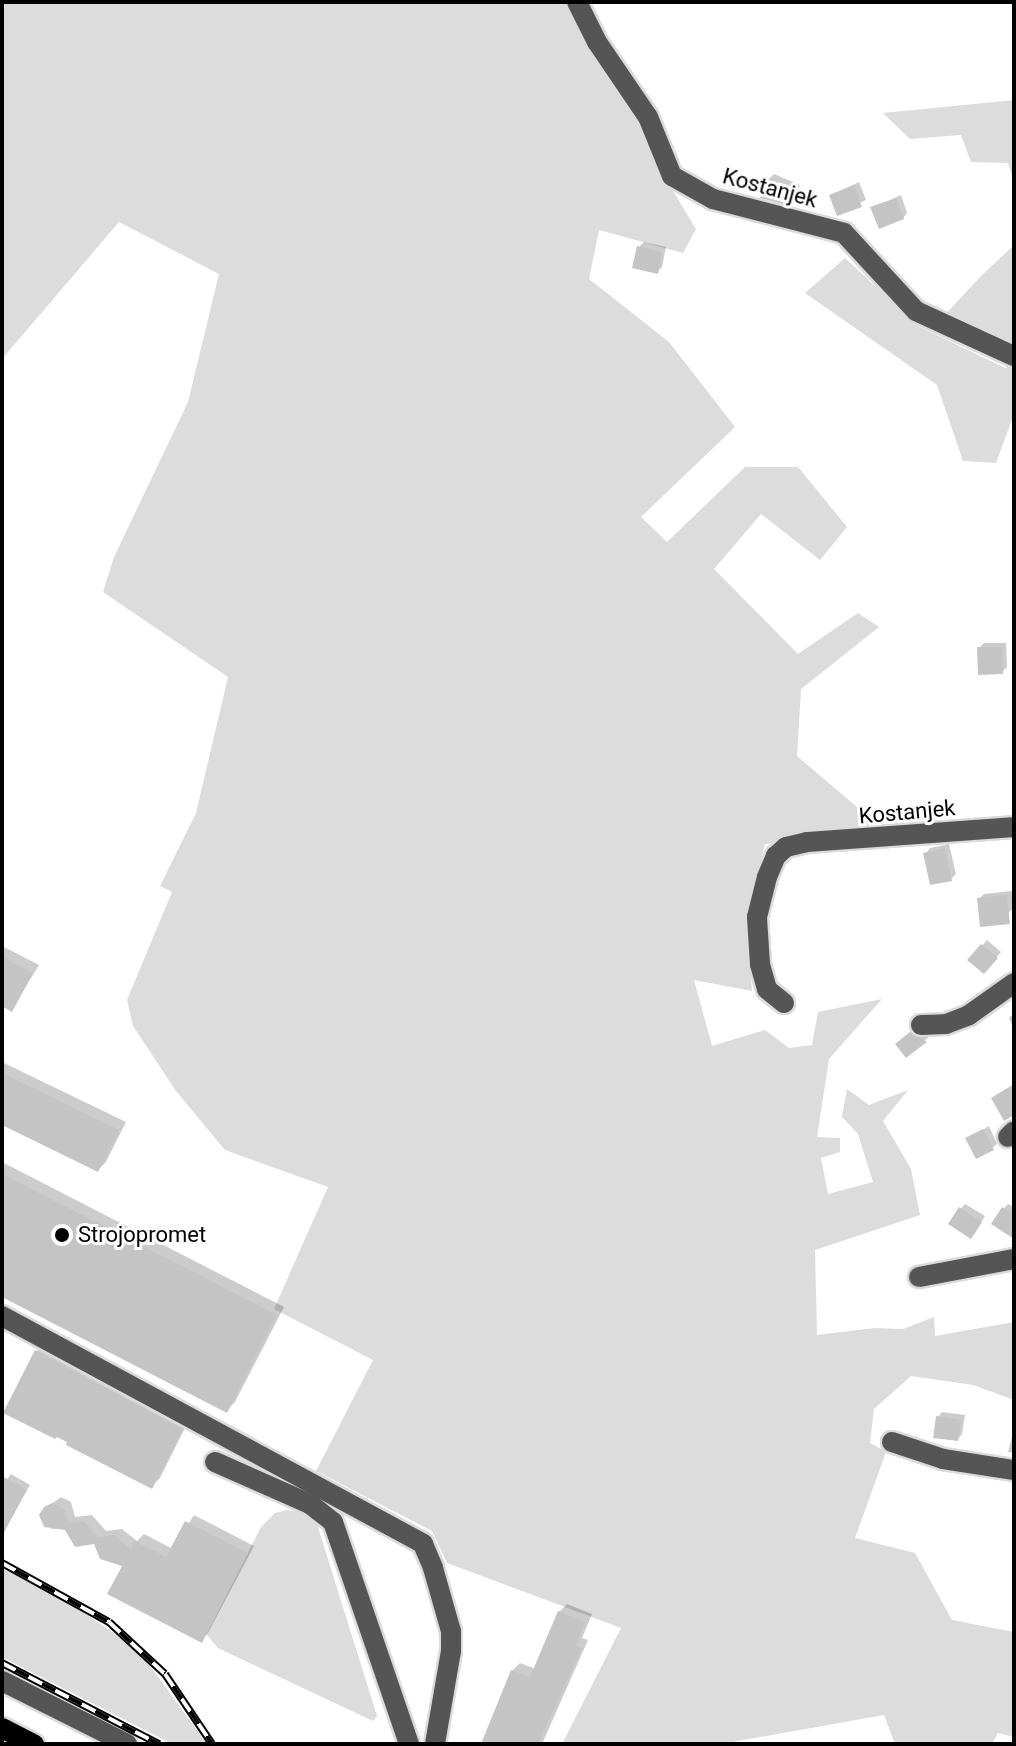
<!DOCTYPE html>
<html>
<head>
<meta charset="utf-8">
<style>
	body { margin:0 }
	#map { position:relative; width:1016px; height:1746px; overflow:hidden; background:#fff; font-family:Roboto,sans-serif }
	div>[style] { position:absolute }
	.green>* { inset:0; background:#dcdcdc }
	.shadow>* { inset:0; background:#0003 }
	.building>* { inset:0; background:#c4c4c4 }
	.roads { filter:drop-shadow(2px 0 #dbdbdb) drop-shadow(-2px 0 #dbdbdb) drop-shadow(0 2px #dbdbdb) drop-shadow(0 -2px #dbdbdb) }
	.minor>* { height:20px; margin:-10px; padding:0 10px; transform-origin:10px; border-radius:10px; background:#555 }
	.major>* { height:20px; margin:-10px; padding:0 10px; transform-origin:10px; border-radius:10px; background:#000 }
	.rail>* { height:8px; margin-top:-4px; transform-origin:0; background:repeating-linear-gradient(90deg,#fff 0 15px,#000 0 30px); box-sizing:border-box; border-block:2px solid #000 }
	.dots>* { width:22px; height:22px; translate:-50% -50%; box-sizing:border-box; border:4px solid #fff; border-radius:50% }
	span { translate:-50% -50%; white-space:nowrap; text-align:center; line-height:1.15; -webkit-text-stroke:6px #fff; paint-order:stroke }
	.street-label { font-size:22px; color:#000 }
	.poi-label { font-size:22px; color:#000 }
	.left { translate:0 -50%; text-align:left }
	.frame { position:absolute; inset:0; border:4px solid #000; pointer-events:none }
</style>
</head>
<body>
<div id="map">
	<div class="green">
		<div style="clip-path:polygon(2px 2px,568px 2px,637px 114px,673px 191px,696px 229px,683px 253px,599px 230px,589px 279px,669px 342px,735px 427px,641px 517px,667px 542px,745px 467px,798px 467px,847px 527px,820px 560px,761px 514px,714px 569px,798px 654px,858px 613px,879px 627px,801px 689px,797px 756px,884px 830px,765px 844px,746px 922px,752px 991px,694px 980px,712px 1046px,765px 1030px,789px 1048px,812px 1045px,818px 1012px,882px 999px,829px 1059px,817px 1137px,840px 1138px,840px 1152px,821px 1158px,828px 1194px,873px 1182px,858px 1134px,842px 1117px,847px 1089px,869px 1105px,908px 1090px,883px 1121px,911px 1169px,920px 1215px,815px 1250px,817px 1335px,874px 1328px,903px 1329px,934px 1317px,935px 1336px,1014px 1322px,1014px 1400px,973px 1385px,911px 1376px,874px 1409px,870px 1443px,886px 1452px,855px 1538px,915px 1553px,952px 1620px,1014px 1632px,1014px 1737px,998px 1733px,992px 1744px,895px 1744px,884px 1715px,721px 1744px,562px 1744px,621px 1628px,447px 1563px,432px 1531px,316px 1471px,373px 1360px,274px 1309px,328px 1187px,225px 1150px,176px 1091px,133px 1026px,127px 1000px,172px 892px,160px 886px,196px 813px,228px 677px,103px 592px,114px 557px,188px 402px,219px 274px,119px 222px,2px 359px)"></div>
		<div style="clip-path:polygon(1014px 100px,1014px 181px,1008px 163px,971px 162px,961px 135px,910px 139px,883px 113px)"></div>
		<div style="clip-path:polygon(1014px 245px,1014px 346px,941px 319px,981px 276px)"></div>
		<div style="clip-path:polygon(845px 258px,918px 326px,1005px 368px,1014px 365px,1014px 414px,996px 463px,963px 461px,937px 385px,805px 293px)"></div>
		<div style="clip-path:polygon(287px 1510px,304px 1513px,317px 1524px,377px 1716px,373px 1721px,218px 1648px,206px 1634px,261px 1527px,275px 1513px)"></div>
		<div style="clip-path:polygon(2px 1568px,72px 1605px,117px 1635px,148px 1663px,207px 1744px,172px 1744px,2px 1657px)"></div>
	</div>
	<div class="shadow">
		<div style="clip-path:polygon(774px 174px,800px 185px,790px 203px,769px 179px)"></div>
		<div style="clip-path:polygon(859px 182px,866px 200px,838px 213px,832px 195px)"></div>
		<div style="clip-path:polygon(901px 195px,907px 213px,903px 218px,873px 208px)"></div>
		<div style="clip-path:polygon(644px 242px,666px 247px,662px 267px,657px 272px,639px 247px)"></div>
		<div style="clip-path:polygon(984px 643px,1006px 643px,1007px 667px,1002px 672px,979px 648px)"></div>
		<div style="clip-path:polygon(949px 844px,956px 874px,951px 879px,926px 853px,930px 848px)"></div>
		<div style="clip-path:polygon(1012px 891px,1014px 908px,1008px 913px,979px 899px,984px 894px)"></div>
		<div style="clip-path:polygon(987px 940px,1001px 952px,984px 972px,970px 960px)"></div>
		<div style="clip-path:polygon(2px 946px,39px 965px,12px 1009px,2px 1004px)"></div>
		<div style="clip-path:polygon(1014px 1013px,1014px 1030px,1009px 1018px)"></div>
		<div style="clip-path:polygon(916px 1028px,930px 1036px,906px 1056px,902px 1039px)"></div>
		<div style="clip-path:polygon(2px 1062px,126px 1122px,106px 1162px,98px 1170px,2px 1123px)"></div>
		<div style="clip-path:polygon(989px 1126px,997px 1144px,992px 1148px,968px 1139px)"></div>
		<div style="clip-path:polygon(2px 1162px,284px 1307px,235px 1402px,227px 1410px,2px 1294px)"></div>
		<div style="clip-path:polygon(965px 1204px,985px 1216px,976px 1231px,961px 1209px)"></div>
		<div style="clip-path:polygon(1008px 1204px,1014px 1207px,1014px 1236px,1004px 1208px)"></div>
		<div style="clip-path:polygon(45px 1343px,189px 1420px,160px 1478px,152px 1486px,70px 1441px,6px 1412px,37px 1351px)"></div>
		<div style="clip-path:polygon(942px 1412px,965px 1415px,962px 1434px,958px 1439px,938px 1417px)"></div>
		<div style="clip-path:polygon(1014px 1429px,1014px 1453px,1008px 1452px)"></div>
		<div style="clip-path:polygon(11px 1474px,30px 1485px,8px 1522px,2px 1518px,2px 1486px)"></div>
		<div style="clip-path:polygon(61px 1497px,71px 1502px,75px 1517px,92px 1515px,106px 1531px,122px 1529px,137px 1541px,144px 1534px,173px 1549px,194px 1515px,254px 1546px,208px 1633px,201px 1640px,125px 1565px,95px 1542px,66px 1528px,52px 1529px,43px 1522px,46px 1508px)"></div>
		<div style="clip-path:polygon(567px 1604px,592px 1614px,582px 1638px,588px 1640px,542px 1744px,483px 1744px,512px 1671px,520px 1663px,536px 1669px,559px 1612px)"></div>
	</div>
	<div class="building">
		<div style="clip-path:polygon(767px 178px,797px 190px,791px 206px,760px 198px)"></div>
		<div style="clip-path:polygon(854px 185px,862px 207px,837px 216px,829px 195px)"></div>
		<div style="clip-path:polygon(896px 198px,904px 219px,879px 229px,870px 207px)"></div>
		<div style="clip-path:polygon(637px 246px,662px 252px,658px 274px,632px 268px)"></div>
		<div style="clip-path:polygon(977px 647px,1002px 647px,1003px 674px,978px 675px)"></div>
		<div style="clip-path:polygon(945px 848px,952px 881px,930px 885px,923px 853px)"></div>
		<div style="clip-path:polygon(1007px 895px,1010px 924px,980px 927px,977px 898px)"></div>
		<div style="clip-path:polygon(981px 944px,998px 958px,984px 974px,967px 960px)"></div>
		<div style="clip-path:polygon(2px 957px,33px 973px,12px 1012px,2px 1006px)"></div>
		<div style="clip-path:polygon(910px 1032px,927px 1042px,906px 1058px,895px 1044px)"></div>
		<div style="clip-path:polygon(2px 1073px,119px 1130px,98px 1172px,2px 1125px)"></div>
		<div style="clip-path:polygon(1014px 1084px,1014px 1115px,1004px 1121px,991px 1098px)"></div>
		<div style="clip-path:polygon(983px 1129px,994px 1150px,976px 1159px,965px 1138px)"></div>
		<div style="clip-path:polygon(2px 1174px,277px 1315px,227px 1413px,2px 1297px)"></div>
		<div style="clip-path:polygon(959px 1207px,982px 1222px,971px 1239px,948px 1224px)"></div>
		<div style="clip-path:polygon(1002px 1207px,1014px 1215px,1014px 1239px,991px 1224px)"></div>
		<div style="clip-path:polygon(35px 1350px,183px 1429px,152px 1489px,66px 1445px,67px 1442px,57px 1437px,55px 1439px,3px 1413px)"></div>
		<div style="clip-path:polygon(936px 1416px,961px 1420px,958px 1441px,933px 1438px)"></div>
		<div style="clip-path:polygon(2px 1476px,27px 1490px,2px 1536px)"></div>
		<div style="clip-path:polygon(52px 1503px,64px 1509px,68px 1523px,84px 1521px,98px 1538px,114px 1535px,131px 1549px,135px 1541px,166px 1557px,185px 1521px,248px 1553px,202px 1643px,107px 1594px,122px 1566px,100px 1559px,94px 1544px,75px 1547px,65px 1530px,44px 1527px,39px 1515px,44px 1507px)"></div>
		<div style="clip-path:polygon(558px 1611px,585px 1622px,576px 1646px,582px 1648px,538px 1744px,481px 1744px,511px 1670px,530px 1677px)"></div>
	</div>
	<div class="roads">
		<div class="minor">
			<div style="left:577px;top:2px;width:45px;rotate:63.4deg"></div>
			<div style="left:597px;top:42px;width:91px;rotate:55.8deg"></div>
			<div style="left:648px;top:117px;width:64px;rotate:67.9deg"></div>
			<div style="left:672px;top:176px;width:47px;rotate:29.3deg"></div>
			<div style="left:713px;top:199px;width:135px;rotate:14.5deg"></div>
			<div style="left:844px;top:233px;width:106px;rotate:47.3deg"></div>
			<div style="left:916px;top:311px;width:108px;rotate:24.7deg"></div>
			<div style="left:784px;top:1003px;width:22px;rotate:-141deg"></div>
			<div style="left:767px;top:989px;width:26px;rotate:-106deg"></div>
			<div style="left:760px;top:964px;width:47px;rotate:-93.7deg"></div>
			<div style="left:757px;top:917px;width:41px;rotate:-76deg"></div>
			<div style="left:767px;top:877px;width:23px;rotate:-67deg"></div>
			<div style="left:776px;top:856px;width:13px;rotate:-42deg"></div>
			<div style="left:786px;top:847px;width:22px;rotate:-13deg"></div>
			<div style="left:807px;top:842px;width:208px;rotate:-4.1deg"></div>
			<div style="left:921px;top:1025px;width:25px;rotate:-2deg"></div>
			<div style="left:946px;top:1024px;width:25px;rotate:-21deg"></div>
			<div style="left:969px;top:1015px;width:55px;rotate:-35.4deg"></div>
			<div style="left:1008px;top:1137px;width:8px;rotate:-45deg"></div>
			<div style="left:919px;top:1277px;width:97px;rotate:-10.7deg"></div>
			<div style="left:2px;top:1316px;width:479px;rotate:28.4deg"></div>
			<div style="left:423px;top:1544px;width:26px;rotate:67deg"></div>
			<div style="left:433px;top:1568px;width:66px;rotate:74.1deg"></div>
			<div style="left:451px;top:1631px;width:20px;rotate:90deg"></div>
			<div style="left:451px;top:1651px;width:94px;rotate:99.8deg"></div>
			<div style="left:892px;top:1442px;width:54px;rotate:18.4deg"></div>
			<div style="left:943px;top:1459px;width:72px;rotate:8.8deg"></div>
			<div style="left:215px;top:1462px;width:104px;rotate:23.9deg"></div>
			<div style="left:310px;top:1504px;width:29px;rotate:38deg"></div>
			<div style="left:333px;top:1522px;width:235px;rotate:71.1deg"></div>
			<div style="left:2px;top:1681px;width:140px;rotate:26.7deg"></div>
		</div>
		<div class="major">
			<div style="left:2px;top:1728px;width:36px;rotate:27deg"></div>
		</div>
	</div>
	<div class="rail">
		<div style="left:2px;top:1563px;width:122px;rotate:28.9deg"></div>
		<div style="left:109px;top:1622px;width:76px;rotate:42.9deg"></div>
		<div style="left:165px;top:1674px;width:84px;rotate:56.1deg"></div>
		<div style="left:2px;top:1663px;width:177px;rotate:27.3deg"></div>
	</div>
	<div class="dots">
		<div style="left:62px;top:1235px;background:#000"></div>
	</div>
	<div class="street-label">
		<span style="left:770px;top:188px;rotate:15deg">Kostanjek</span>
		<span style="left:907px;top:812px;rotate:-5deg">Kostanjek</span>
	</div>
	<div class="poi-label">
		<span class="left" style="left:78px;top:1235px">Strojopromet</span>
	</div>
	<div class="frame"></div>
</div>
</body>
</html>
